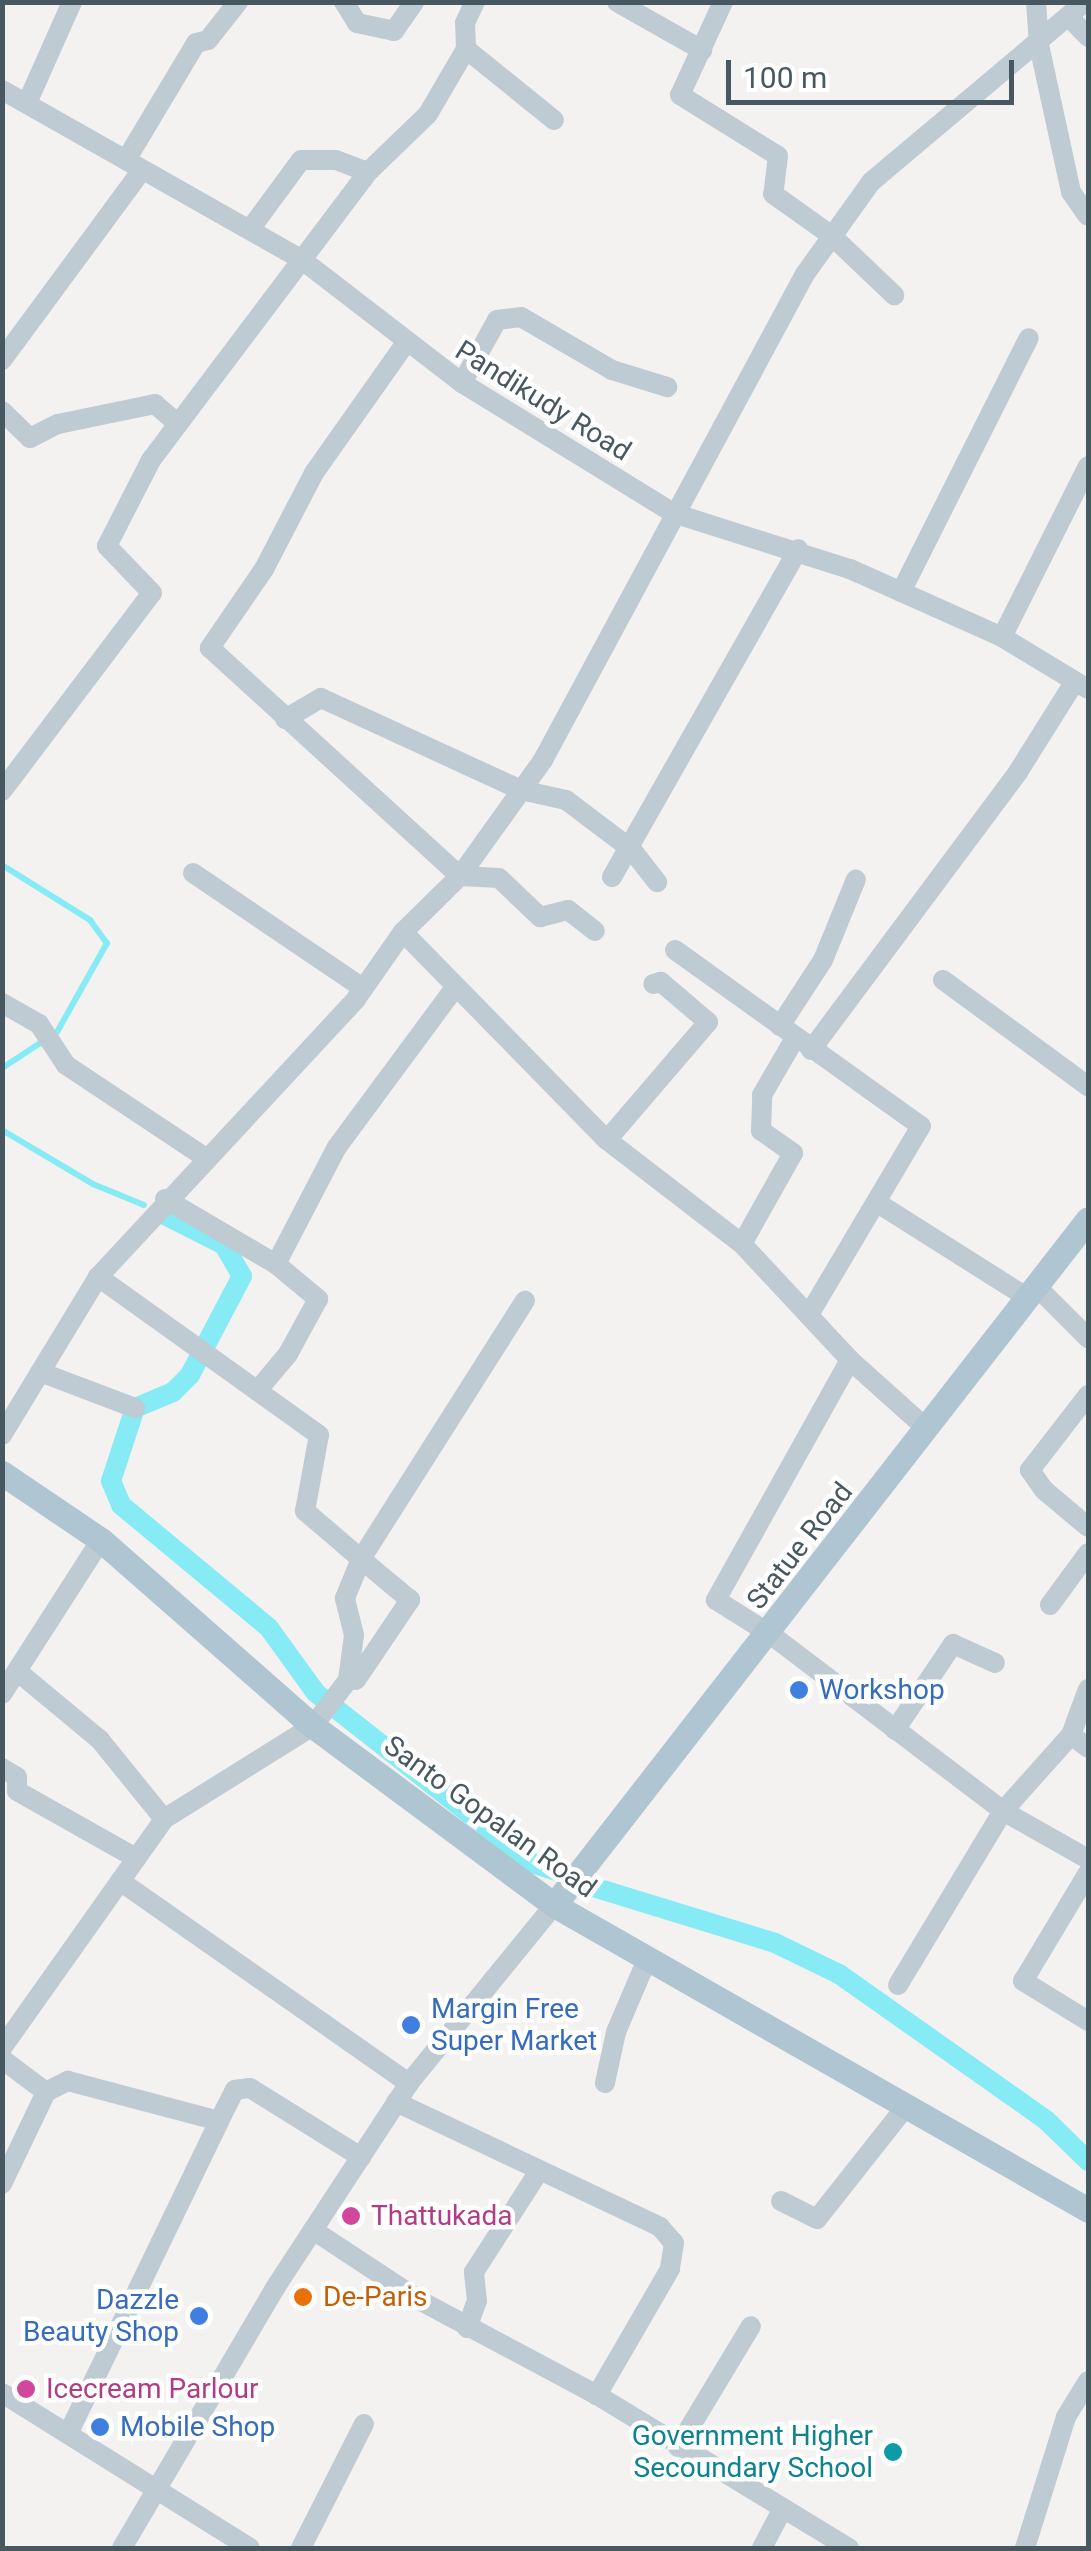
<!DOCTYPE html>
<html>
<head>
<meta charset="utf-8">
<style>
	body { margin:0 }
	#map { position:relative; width:1091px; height:2551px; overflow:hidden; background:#f4f1f1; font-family:Roboto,sans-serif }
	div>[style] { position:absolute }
	.stream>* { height:6px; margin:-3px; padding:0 3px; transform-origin:3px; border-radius:3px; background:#86ebf5 }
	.canal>* { height:20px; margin:-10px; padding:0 10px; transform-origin:10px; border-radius:10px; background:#86ebf5 }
	.minor>* { height:20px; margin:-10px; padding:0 10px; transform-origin:10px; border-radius:10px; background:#becbd2 }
	.major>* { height:25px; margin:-12.5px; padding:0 12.5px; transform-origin:12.5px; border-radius:12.5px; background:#afc5d2 }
	.dots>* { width:28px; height:28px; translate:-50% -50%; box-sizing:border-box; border:5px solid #fff; border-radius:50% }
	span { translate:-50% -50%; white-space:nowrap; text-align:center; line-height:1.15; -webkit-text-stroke:9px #fff; paint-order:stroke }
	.street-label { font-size:28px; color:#475861 }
	.shop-label { font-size:28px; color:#366cbe }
	.left { translate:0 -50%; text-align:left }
	.right { translate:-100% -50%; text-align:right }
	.hotel-label { font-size:28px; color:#b23c85 }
	.food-label { font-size:28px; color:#c56008 }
	.culture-label { font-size:28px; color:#0d838f }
	.frame { position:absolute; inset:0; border:5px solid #475861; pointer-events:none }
	.scale { position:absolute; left:726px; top:60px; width:288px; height:45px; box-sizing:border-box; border:5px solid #475861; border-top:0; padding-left:12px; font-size:30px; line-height:35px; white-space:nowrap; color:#475861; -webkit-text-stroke:8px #fff; paint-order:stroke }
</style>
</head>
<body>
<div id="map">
	<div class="stream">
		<div style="left:2px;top:865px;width:104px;rotate:32deg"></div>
		<div style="left:90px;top:920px;width:29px;rotate:54deg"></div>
		<div style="left:107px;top:943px;width:102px;rotate:119.3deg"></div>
		<div style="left:57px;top:1032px;width:66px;rotate:146.8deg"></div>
		<div style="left:2px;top:1130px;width:106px;rotate:30.7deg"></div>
		<div style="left:93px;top:1184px;width:55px;rotate:22.4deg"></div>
	</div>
	<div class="canal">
		<div style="left:165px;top:1215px;width:66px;rotate:27deg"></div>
		<div style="left:224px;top:1245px;width:36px;rotate:60deg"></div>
		<div style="left:242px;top:1276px;width:112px;rotate:117.7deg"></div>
		<div style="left:190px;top:1375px;width:24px;rotate:135deg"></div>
		<div style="left:173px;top:1392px;width:41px;rotate:157.2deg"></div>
		<div style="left:135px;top:1408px;width:77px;rotate:108.2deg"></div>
		<div style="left:111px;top:1481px;width:26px;rotate:67deg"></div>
		<div style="left:121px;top:1505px;width:192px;rotate:39.7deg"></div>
		<div style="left:269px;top:1628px;width:80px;rotate:54.1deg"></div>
		<div style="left:316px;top:1693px;width:275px;rotate:38.2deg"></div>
		<div style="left:532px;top:1863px;width:33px;rotate:18deg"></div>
		<div style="left:590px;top:1886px;width:194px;rotate:17.1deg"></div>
		<div style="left:775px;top:1943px;width:71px;rotate:25.8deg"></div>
		<div style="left:839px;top:1974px;width:253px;rotate:35.2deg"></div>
		<div style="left:1046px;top:2120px;width:59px;rotate:44.3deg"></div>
	</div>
	<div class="minor">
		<div style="left:344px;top:2px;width:25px;rotate:58deg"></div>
		<div style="left:357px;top:23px;width:38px;rotate:12deg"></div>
		<div style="left:394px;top:31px;width:35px;rotate:-55deg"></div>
		<div style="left:617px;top:2px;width:98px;rotate:29.5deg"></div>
		<div style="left:723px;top:2px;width:102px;rotate:114.8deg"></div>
		<div style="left:680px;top:95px;width:115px;rotate:31.9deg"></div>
		<div style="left:778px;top:156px;width:38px;rotate:97deg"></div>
		<div style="left:773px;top:194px;width:72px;rotate:35.4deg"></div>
		<div style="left:832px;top:236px;width:86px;rotate:43.6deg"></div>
		<div style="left:1036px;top:2px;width:43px;rotate:86deg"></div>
		<div style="left:1039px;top:45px;width:150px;rotate:77.7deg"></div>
		<div style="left:1071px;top:192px;width:29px;rotate:55deg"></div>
		<div style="left:1069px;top:17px;width:28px;rotate:46deg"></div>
		<div style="left:466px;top:49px;width:113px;rotate:38.9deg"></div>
		<div style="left:2px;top:90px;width:343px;rotate:29.5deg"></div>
		<div style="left:301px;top:259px;width:203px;rotate:37.6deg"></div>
		<div style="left:462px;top:383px;width:248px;rotate:31.6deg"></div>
		<div style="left:673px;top:513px;width:186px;rotate:17.6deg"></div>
		<div style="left:850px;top:569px;width:167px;rotate:24.1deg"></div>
		<div style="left:1002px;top:637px;width:100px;rotate:31.2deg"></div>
		<div style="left:27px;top:103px;width:111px;rotate:-66deg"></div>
		<div style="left:126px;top:160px;width:136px;rotate:-59.1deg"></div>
		<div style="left:196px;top:43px;width:12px;rotate:-14deg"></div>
		<div style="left:208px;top:40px;width:48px;rotate:-51.7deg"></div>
		<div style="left:251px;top:228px;width:84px;rotate:-53.7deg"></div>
		<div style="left:301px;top:160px;width:35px"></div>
		<div style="left:336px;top:160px;width:34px;rotate:21deg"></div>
		<div style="left:368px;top:172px;width:83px;rotate:-44deg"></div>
		<div style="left:428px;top:114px;width:75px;rotate:-59.7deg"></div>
		<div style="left:466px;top:49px;width:26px;rotate:-92deg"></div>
		<div style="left:465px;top:23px;width:23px;rotate:-65deg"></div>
		<div style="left:405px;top:344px;width:158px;rotate:125.2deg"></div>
		<div style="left:314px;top:473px;width:108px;rotate:117.5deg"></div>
		<div style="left:264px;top:569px;width:96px;rotate:124.4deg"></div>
		<div style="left:210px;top:648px;width:338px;rotate:42.4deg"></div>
		<div style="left:460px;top:876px;width:39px;rotate:3deg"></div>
		<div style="left:499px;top:878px;width:57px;rotate:43.6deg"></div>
		<div style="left:540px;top:917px;width:29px;rotate:-14deg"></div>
		<div style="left:568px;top:910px;width:34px;rotate:38deg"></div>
		<div style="left:2px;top:360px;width:236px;rotate:-53.6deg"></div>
		<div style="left:462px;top:383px;width:72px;rotate:-60.9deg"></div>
		<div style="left:497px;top:320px;width:24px;rotate:-7deg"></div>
		<div style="left:521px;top:317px;width:105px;rotate:30.2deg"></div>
		<div style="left:612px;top:370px;width:58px;rotate:17.2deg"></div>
		<div style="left:2px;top:411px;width:39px;rotate:44deg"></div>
		<div style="left:30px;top:438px;width:31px;rotate:-27deg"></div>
		<div style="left:58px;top:424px;width:99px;rotate:-11.7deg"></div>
		<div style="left:155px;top:404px;width:30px;rotate:41deg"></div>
		<div style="left:901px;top:592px;width:284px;rotate:-63.3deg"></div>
		<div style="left:1002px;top:637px;width:191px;rotate:-63.3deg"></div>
		<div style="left:285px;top:719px;width:42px;rotate:-30.3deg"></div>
		<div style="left:321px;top:698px;width:220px;rotate:24.7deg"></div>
		<div style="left:521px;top:790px;width:46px;rotate:12.5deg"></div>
		<div style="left:566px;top:800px;width:83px;rotate:37.1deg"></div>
		<div style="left:632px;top:850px;width:41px;rotate:52deg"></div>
		<div style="left:2px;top:791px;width:248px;rotate:-52.9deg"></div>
		<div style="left:152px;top:593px;width:65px;rotate:-133.8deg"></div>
		<div style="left:107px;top:546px;width:97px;rotate:-62.9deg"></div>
		<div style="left:151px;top:460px;width:361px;rotate:-53deg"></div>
		<div style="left:193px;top:873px;width:205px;rotate:34.1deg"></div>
		<div style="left:612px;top:877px;width:377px;rotate:-60.4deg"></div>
		<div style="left:403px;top:932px;width:291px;rotate:45.6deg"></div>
		<div style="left:607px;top:1140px;width:170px;rotate:37.6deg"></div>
		<div style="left:742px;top:1244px;width:158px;rotate:47deg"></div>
		<div style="left:850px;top:1360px;width:103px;rotate:41.9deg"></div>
		<div style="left:675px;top:950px;width:302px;rotate:35.6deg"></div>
		<div style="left:921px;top:1126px;width:220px;rotate:120.7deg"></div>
		<div style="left:943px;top:980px;width:180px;rotate:36.2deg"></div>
		<div style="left:2px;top:1003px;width:43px;rotate:29.6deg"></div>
		<div style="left:39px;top:1024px;width:49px;rotate:56.6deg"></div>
		<div style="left:66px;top:1065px;width:168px;rotate:33.6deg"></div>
		<div style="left:780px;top:1026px;width:79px;rotate:-56.9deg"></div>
		<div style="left:823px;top:960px;width:87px;rotate:-67.8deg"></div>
		<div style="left:811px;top:1050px;width:347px;rotate:-53.3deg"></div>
		<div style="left:1018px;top:772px;width:107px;rotate:-57.9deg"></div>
		<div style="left:607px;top:1140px;width:155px;rotate:-49.4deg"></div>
		<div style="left:708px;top:1022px;width:62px;rotate:-139.6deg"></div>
		<div style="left:661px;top:982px;width:8px;rotate:166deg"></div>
		<div style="left:165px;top:1199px;width:129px;rotate:30.4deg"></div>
		<div style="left:276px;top:1264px;width:55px;rotate:39.8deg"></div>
		<div style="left:318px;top:1299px;width:63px;rotate:118.6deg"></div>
		<div style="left:288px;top:1354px;width:48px;rotate:130deg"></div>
		<div style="left:876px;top:1202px;width:180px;rotate:32.3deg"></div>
		<div style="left:742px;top:1244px;width:104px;rotate:-60.7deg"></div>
		<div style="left:793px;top:1153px;width:39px;rotate:-145deg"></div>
		<div style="left:761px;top:1131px;width:36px;rotate:-88deg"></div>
		<div style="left:762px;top:1095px;width:66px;rotate:-59.9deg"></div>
		<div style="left:276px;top:1264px;width:132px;rotate:-62.5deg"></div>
		<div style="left:337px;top:1147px;width:200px;rotate:-53.5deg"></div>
		<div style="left:1036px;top:1286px;width:74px;rotate:45deg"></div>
		<div style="left:850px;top:1360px;width:275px;rotate:119.2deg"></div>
		<div style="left:716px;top:1600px;width:64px;rotate:32.2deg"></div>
		<div style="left:770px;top:1634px;width:293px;rotate:37.2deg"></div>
		<div style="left:1003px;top:1811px;width:98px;rotate:29.5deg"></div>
		<div style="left:40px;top:1372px;width:102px;rotate:20.8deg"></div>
		<div style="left:1088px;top:1395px;width:95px;rotate:127.7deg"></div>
		<div style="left:1030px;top:1470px;width:24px;rotate:55deg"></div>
		<div style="left:1044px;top:1490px;width:57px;rotate:40.1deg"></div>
		<div style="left:2px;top:1435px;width:185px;rotate:-58.7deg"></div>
		<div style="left:98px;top:1277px;width:379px;rotate:-47.1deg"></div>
		<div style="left:356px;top:999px;width:82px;rotate:-55deg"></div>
		<div style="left:403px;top:932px;width:80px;rotate:-44.5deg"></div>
		<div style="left:460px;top:876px;width:143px;rotate:-54.4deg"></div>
		<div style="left:543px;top:760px;width:552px;rotate:-61.67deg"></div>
		<div style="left:805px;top:274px;width:113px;rotate:-54.3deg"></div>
		<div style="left:871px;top:182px;width:280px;rotate:-40.1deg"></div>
		<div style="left:1050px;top:1605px;width:64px;rotate:-53.8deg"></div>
		<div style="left:17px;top:1671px;width:108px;rotate:39.7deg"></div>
		<div style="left:100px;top:1740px;width:102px;rotate:51deg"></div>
		<div style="left:356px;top:1680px;width:97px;rotate:-56deg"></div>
		<div style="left:410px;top:1600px;width:64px;rotate:-140.1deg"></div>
		<div style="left:361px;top:1559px;width:306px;rotate:-57.6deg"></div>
		<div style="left:1088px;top:1689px;width:49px;rotate:110.3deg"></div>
		<div style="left:1071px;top:1735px;width:21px;rotate:37deg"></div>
		<div style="left:2px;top:1694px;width:183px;rotate:-57.3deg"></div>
		<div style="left:895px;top:1730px;width:104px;rotate:-56deg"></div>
		<div style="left:953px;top:1644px;width:46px;rotate:24.3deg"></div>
		<div style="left:2px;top:1768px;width:17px;rotate:31deg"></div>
		<div style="left:17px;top:1777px;width:14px;rotate:90deg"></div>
		<div style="left:17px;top:1791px;width:137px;rotate:29.4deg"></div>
		<div style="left:1088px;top:1873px;width:126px;rotate:121deg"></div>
		<div style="left:1023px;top:1981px;width:76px;rotate:31.6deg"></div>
		<div style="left:120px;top:1881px;width:353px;rotate:35deg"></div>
		<div style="left:898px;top:1985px;width:203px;rotate:-58.9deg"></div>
		<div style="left:1003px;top:1811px;width:102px;rotate:-48.2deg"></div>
		<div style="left:2px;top:2048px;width:281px;rotate:-54.7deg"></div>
		<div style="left:164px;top:1819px;width:176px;rotate:-32deg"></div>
		<div style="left:313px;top:1726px;width:58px;rotate:-52.7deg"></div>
		<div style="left:348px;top:1680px;width:45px;rotate:-82.4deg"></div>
		<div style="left:354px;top:1635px;width:38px;rotate:-104deg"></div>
		<div style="left:345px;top:1598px;width:42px;rotate:-67.7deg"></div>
		<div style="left:361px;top:1559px;width:74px;rotate:-139.4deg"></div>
		<div style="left:305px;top:1511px;width:77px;rotate:-79.6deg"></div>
		<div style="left:319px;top:1435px;width:272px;rotate:-144.4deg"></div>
		<div style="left:2px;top:2059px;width:55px;rotate:36.9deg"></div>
		<div style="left:605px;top:2083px;width:52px;rotate:-77.8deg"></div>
		<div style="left:616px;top:2032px;width:82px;rotate:-66.9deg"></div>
		<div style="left:396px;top:2102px;width:292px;rotate:25.3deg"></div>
		<div style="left:660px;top:2227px;width:21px;rotate:49deg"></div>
		<div style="left:674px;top:2243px;width:26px;rotate:99deg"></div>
		<div style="left:670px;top:2269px;width:146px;rotate:120.1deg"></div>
		<div style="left:2px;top:2184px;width:102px;rotate:-64.4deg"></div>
		<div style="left:46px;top:2092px;width:25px;rotate:-27deg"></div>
		<div style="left:68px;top:2081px;width:156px;rotate:14.8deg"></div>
		<div style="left:219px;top:2121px;width:35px;rotate:-63deg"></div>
		<div style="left:235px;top:2090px;width:15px;rotate:-8deg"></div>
		<div style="left:250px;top:2088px;width:131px;rotate:31.9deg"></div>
		<div style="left:781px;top:2201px;width:40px;rotate:26.6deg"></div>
		<div style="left:817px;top:2219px;width:145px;rotate:-51.7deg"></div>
		<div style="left:313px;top:2230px;width:127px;rotate:33.4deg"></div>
		<div style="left:419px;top:2300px;width:202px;rotate:28.1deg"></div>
		<div style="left:597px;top:2395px;width:295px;rotate:31.3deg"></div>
		<div style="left:467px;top:2328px;width:29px;rotate:-70deg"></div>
		<div style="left:477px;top:2301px;width:29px;rotate:-96deg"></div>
		<div style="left:474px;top:2272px;width:120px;rotate:-57.2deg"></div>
		<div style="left:2px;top:2393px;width:292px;rotate:32deg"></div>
		<div style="left:68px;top:2434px;width:348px;rotate:-64.2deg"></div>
		<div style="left:678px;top:2447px;width:141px;rotate:-58.9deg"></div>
		<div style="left:122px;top:2548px;width:302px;rotate:-59.5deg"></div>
		<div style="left:275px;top:2288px;width:245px;rotate:-56.8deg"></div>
		<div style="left:409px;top:2083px;width:230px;rotate:-50.8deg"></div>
		<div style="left:301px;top:2548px;width:139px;rotate:-63.1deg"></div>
		<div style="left:762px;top:2548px;width:43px;rotate:-62.2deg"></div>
		<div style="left:1025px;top:2548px;width:137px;rotate:-72.6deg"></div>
		<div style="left:1066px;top:2417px;width:42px;rotate:-58.6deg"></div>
	</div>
	<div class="major">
		<div style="left:2px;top:1473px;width:120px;rotate:34.1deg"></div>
		<div style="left:101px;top:1540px;width:282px;rotate:41.3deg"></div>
		<div style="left:313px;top:1726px;width:300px;rotate:36.6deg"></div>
		<div style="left:554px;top:1905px;width:615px;rotate:29.73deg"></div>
		<div style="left:554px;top:1905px;width:869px;rotate:-52.1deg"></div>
	</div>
	<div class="dots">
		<div style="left:799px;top:1690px;background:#3f7fe0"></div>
		<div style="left:411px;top:2025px;background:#3f7fe0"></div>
		<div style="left:351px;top:2216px;background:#d1479c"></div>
		<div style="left:303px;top:2297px;background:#e8710a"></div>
		<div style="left:199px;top:2316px;background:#3f7fe0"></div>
		<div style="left:26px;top:2389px;background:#d1479c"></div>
		<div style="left:100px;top:2427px;background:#3f7fe0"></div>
		<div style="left:893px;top:2452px;background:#0f9aa8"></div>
	</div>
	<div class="street-label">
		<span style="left:543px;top:401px;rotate:32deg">Pandikudy Road</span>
		<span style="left:800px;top:1546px;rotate:-52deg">Statue Road</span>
		<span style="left:490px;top:1817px;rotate:36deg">Santo Gopalan Road</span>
	</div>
	<div class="shop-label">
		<span class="left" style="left:819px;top:1690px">Workshop</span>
		<span class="left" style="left:431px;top:2025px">Margin Free<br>Super Market</span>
		<span class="right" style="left:179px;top:2316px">Dazzle<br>Beauty Shop</span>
		<span class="left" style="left:120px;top:2427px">Mobile Shop</span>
	</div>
	<div class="hotel-label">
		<span class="left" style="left:371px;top:2216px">Thattukada</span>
		<span class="left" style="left:46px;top:2389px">Icecream Parlour</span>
	</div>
	<div class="food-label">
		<span class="left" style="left:323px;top:2297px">De-Paris</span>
	</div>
	<div class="culture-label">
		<span class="right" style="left:873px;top:2452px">Government Higher<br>Secoundary School</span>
	</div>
	<div class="frame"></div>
	<div class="scale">100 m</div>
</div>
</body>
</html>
